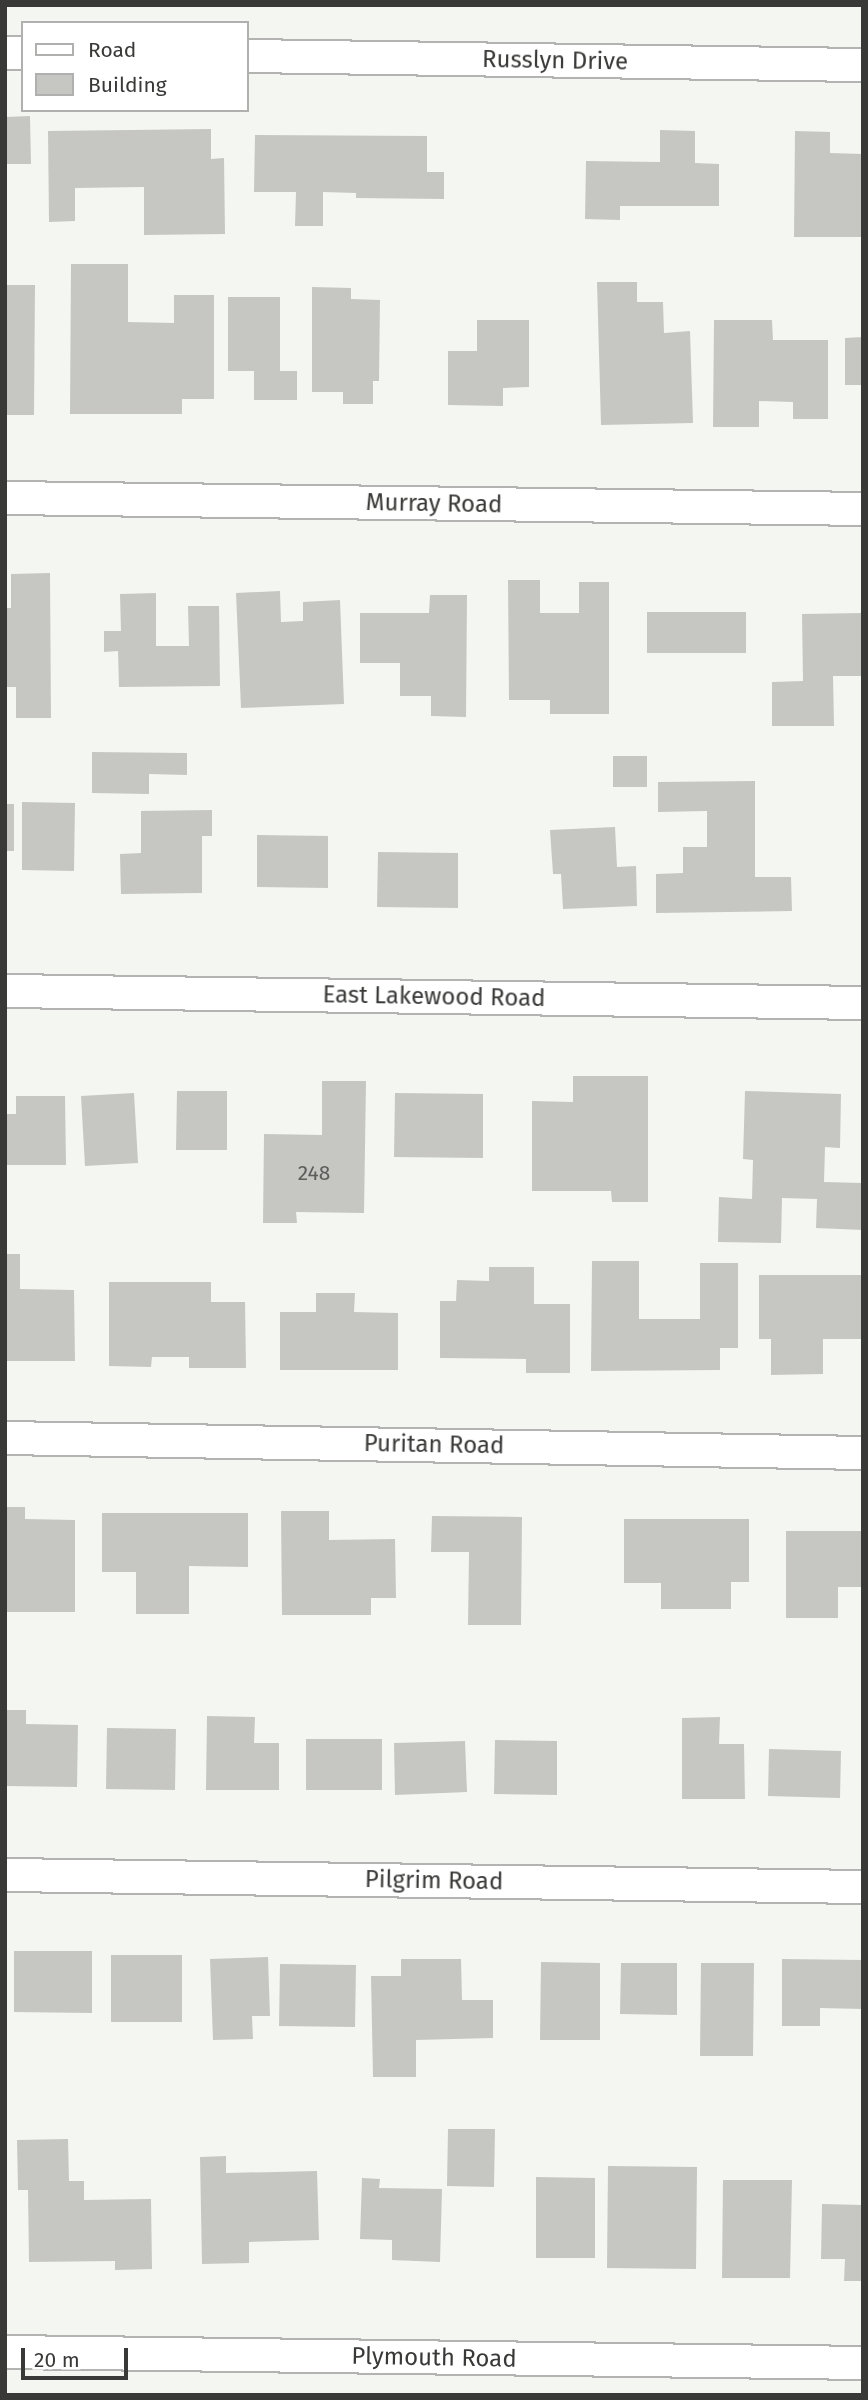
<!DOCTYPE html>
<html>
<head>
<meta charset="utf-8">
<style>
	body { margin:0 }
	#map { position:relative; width:868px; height:2400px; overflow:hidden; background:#f4f6f2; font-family:"Fira Sans",sans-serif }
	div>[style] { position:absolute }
	.building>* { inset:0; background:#c6c7c3 }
	.roads { filter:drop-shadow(2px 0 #b3b4b1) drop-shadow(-2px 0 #b3b4b1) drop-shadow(0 2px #b3b4b1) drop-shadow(0 -2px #b3b4b1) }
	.street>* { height:32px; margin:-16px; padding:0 16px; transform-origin:16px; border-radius:16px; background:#fff }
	span { translate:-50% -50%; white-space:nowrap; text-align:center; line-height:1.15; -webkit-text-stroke:5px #fff; paint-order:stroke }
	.number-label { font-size:21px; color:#5c5c5b }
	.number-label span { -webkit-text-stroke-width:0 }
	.street-label { font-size:24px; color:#393938 }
	.frame { position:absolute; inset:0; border:7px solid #393938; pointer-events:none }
	.legend { position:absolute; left:21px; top:21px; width:228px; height:91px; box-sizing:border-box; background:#fff; border:2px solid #b0b0af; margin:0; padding:9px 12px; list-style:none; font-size:21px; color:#393938 }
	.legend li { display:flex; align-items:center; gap:14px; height:35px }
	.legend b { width:35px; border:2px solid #b0b0af }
	.scale { position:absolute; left:21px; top:2348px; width:107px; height:32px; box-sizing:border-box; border:4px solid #393938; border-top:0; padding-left:9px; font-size:21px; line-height:24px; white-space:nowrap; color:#393938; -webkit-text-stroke:5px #fff; paint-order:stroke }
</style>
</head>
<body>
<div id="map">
	<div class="building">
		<div style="clip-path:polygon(30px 116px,31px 164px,5px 164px,5px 117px)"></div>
		<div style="clip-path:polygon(211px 129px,211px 159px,224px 158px,225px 234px,144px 235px,144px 187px,75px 188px,75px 221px,49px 222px,48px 131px)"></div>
		<div style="clip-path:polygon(660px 130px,695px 131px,695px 163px,719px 164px,719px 206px,620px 206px,620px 220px,585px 219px,586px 161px,660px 162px)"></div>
		<div style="clip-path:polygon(795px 131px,830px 132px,830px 153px,863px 154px,863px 237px,794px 237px)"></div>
		<div style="clip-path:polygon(255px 135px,427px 136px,427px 172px,444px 172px,444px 199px,356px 198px,356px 193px,323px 192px,323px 226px,295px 226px,296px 192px,254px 192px)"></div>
		<div style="clip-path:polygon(71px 264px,128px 264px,128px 322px,174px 323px,174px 295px,214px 295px,214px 399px,182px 399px,182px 414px,70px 414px)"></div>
		<div style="clip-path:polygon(597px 282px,637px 282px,637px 302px,663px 302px,664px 333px,690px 331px,693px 423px,601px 425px)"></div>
		<div style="clip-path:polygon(5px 285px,35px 285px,34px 415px,5px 415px)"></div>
		<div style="clip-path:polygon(312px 287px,351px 288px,351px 299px,380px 300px,379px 381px,373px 381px,373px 404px,343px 404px,343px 392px,312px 392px)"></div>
		<div style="clip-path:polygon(228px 297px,280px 297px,280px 371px,297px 371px,297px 400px,254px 400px,254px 371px,228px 371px)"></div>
		<div style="clip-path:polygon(477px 320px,529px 320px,529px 387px,503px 388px,503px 406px,448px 405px,448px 351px,477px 351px)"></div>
		<div style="clip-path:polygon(714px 320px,772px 320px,773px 340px,828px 340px,828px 419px,793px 419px,793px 402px,759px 401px,759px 427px,713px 427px)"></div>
		<div style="clip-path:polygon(863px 337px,863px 385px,845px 385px,845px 338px)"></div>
		<div style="clip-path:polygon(50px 573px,51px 718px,16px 718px,16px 687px,5px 687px,5px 608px,11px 608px,11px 574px)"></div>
		<div style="clip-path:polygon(508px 580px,540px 580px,540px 613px,579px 613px,579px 582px,609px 582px,609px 714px,550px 714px,550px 700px,509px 700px)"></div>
		<div style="clip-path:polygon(280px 591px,281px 622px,303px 621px,303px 602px,340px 600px,344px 704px,241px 708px,236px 593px)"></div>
		<div style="clip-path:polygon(156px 593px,156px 646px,189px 646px,188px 606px,219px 606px,220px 686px,119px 687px,118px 651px,104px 652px,104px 631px,121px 631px,120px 594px)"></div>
		<div style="clip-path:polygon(430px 595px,467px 595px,466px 717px,431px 716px,431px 696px,400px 696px,400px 663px,360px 663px,360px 613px,429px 613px)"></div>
		<div style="clip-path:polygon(647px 612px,746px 612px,746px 653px,647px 653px)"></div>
		<div style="clip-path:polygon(863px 613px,863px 676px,833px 676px,834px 726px,772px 726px,772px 682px,803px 681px,802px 614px)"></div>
		<div style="clip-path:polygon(92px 752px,187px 753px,187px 775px,149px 774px,149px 794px,92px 793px)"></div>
		<div style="clip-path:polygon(613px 756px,647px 756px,647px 787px,613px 787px)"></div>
		<div style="clip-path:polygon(755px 781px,755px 877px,791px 877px,792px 911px,656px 913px,656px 874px,683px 873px,683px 847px,707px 847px,707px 811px,658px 812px,658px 782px)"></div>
		<div style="clip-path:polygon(22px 802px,75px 803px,74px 871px,22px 870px)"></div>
		<div style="clip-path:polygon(5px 804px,14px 804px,14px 851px,5px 851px)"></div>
		<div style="clip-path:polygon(212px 810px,212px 836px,202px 836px,202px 893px,121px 894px,120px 854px,141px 853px,141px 811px)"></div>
		<div style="clip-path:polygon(615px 827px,617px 867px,636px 866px,637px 906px,563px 909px,561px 874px,553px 874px,550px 830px)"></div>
		<div style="clip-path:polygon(257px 835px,328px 836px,328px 888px,257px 887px)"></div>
		<div style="clip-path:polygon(378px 852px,458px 853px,458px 908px,377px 907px)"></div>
		<div style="clip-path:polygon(573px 1076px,648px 1076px,648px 1202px,612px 1202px,611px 1191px,532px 1191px,532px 1101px,573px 1102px)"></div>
		<div style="clip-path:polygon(322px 1081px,366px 1081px,364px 1213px,296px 1212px,297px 1223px,263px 1223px,264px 1134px,322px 1135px)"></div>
		<div style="clip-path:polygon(177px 1091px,227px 1091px,227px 1150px,176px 1150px)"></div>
		<div style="clip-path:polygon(745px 1091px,841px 1094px,840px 1148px,825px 1147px,824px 1182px,863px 1183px,863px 1230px,816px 1228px,817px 1199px,782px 1198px,781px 1243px,718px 1242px,719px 1197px,752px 1199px,753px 1160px,743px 1159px)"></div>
		<div style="clip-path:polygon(134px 1093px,138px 1163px,85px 1166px,81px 1096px)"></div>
		<div style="clip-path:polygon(395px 1093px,483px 1094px,483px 1158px,394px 1157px)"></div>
		<div style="clip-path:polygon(16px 1096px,65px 1096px,66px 1165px,5px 1165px,5px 1114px,16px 1114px)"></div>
		<div style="clip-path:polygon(5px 1254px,20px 1254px,20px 1289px,74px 1290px,75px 1361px,5px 1361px)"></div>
		<div style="clip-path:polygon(592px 1261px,639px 1261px,639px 1319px,700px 1319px,700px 1263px,738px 1263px,738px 1348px,720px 1348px,720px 1370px,591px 1371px)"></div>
		<div style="clip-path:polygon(489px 1267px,534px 1267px,534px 1304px,570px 1304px,570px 1373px,526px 1373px,526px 1359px,440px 1358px,440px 1301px,456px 1301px,457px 1280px,489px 1281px)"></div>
		<div style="clip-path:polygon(759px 1275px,863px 1275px,863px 1339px,823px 1339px,823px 1374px,771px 1375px,771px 1339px,759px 1339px)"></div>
		<div style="clip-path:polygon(109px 1282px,211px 1282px,211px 1302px,245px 1302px,246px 1368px,189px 1368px,189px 1357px,152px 1357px,151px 1367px,109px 1366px)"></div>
		<div style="clip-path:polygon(316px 1293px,355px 1293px,354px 1312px,398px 1313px,398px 1370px,280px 1370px,280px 1312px,316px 1312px)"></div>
		<div style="clip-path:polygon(5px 1507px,25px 1507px,25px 1519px,75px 1520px,75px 1612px,5px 1612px)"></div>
		<div style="clip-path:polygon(281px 1511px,329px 1511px,329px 1540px,395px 1539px,396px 1598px,371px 1598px,371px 1615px,282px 1615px)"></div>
		<div style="clip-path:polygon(102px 1513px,248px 1513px,248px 1567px,189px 1566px,189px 1614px,136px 1614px,136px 1572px,102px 1572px)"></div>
		<div style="clip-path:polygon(432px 1516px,522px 1517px,521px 1625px,468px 1625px,469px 1552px,431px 1552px)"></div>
		<div style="clip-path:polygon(624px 1519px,749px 1519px,749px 1582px,731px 1582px,731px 1609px,661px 1609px,661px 1583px,624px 1583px)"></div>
		<div style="clip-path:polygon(786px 1531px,863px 1531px,863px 1587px,838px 1587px,838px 1618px,786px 1618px)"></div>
		<div style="clip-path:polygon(5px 1710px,26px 1710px,26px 1724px,78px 1725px,77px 1787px,5px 1786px)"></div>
		<div style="clip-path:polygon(207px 1716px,255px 1717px,254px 1743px,279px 1743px,279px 1790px,206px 1790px)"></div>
		<div style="clip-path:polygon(720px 1717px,719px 1744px,744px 1744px,745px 1799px,682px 1799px,682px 1718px)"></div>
		<div style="clip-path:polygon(107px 1728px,176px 1729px,175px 1790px,106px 1789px)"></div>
		<div style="clip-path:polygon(306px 1739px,382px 1739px,382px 1790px,306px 1790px)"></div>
		<div style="clip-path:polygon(495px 1740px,557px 1741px,557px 1795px,494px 1794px)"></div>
		<div style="clip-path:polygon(465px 1741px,467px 1792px,395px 1795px,394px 1743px)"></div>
		<div style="clip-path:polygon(769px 1749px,841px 1751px,840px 1798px,768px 1796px)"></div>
		<div style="clip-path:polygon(14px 1951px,92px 1951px,92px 2013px,14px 2012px)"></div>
		<div style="clip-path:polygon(111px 1955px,182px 1955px,182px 2022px,111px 2022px)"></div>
		<div style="clip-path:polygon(268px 1957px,270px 2016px,252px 2016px,253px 2039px,213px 2040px,210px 1959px)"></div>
		<div style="clip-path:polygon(401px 1959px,461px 1959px,462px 2000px,493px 2000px,493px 2038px,416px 2040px,416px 2077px,373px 2077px,371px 1976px,401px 1976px)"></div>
		<div style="clip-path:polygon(782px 1959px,863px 1960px,863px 2009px,820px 2008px,820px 2026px,782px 2026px)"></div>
		<div style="clip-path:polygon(541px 1962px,600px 1963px,600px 2040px,540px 2040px)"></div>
		<div style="clip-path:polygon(621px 1963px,677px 1963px,677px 2015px,620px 2014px)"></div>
		<div style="clip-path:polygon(701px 1963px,754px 1963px,753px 2056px,700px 2056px)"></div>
		<div style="clip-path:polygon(280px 1964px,356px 1965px,355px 2027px,279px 2026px)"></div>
		<div style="clip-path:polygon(448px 2129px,495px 2129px,494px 2187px,447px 2186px)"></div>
		<div style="clip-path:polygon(68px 2139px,69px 2181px,84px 2181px,84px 2200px,151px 2199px,152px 2269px,115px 2270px,115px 2261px,29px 2262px,28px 2190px,18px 2190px,17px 2140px)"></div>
		<div style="clip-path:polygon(226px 2156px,226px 2173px,317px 2171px,319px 2240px,249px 2242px,249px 2263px,202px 2264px,200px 2157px)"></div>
		<div style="clip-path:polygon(608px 2166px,697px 2167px,696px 2269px,607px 2268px)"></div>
		<div style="clip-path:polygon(536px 2177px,595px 2178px,595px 2258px,536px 2258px)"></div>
		<div style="clip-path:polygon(362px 2178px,380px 2179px,379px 2188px,442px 2189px,440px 2262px,392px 2260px,392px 2240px,360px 2239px)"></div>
		<div style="clip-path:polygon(723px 2180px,792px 2180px,790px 2278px,722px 2278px)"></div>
		<div style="clip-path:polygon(822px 2204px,863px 2205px,863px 2281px,844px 2281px,845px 2259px,821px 2259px)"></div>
	</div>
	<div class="roads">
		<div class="street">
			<div style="left:5px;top:53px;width:18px"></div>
			<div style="left:247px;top:56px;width:616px;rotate:0.84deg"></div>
			<div style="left:5px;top:498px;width:858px;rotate:0.73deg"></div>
			<div style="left:5px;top:991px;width:858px;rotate:0.8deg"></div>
			<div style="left:5px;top:1438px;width:858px;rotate:1deg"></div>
			<div style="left:5px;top:1875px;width:858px;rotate:0.8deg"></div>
			<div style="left:5px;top:2352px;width:858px;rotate:0.73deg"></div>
		</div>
	</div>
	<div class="number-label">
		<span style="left:314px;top:1173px">248</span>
	</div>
	<div class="street-label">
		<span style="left:555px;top:61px;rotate:1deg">Russlyn Drive</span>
		<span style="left:434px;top:504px;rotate:1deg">Murray Road</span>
		<span style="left:434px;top:997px;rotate:1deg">East Lakewood Road</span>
		<span style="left:434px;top:1445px;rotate:1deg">Puritan Road</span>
		<span style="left:434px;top:1881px;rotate:1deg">Pilgrim Road</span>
		<span style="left:434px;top:2358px;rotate:1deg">Plymouth Road</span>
	</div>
	<div class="frame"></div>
	<ul class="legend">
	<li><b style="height:9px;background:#fff"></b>Road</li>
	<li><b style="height:19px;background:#c6c7c3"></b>Building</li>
	</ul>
	<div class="scale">20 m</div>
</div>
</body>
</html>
